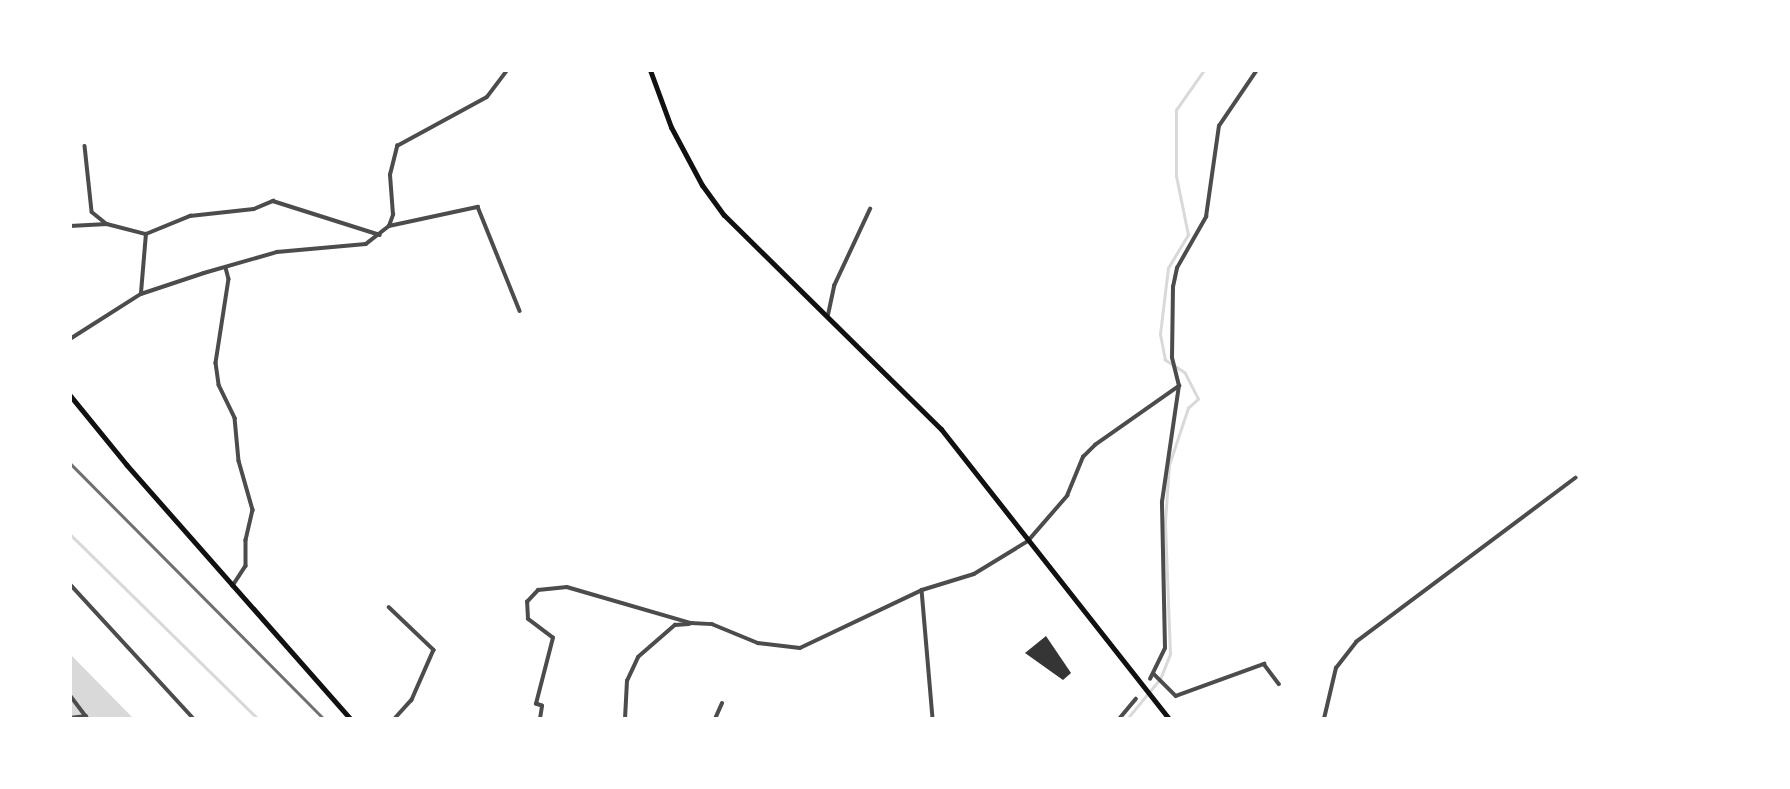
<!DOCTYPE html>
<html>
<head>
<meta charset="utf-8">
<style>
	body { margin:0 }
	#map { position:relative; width:1790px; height:789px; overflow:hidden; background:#fff; font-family:"Exo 2",sans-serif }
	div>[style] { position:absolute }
	.water>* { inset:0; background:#d9d9d9 }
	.stream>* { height:2.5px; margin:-1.25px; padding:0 1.25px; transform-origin:1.25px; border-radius:1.25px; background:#d9d9d9 }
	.building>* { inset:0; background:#353535 }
	.minor>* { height:3.5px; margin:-1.75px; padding:0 1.75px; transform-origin:1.75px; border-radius:1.75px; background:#4c4c4c }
	.tertiary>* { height:3.5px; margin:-1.75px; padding:0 1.75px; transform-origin:1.75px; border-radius:1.75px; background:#4c4c4c }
	.secondary>* { height:4.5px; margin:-2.25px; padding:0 2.25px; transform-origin:2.25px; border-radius:2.25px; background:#111 }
	.trunk>* { height:5px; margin:-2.5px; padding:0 2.5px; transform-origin:2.5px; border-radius:2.5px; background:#111 }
	.rail>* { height:2.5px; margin:-1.25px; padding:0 1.25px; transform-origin:1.25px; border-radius:1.25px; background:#707070 }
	span { translate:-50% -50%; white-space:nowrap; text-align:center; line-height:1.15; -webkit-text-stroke:6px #fff; paint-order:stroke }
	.frame { position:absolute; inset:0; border:72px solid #fff; pointer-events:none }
</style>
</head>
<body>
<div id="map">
	<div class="water">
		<div style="clip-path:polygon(70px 654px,134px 719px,70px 719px)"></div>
	</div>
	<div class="stream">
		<div style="left:70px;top:534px;width:264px;rotate:44.5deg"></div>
		<div style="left:1127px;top:719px;width:52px;rotate:-50.5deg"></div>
		<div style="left:1160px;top:679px;width:27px;rotate:-68deg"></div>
		<div style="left:1170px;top:654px;width:132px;rotate:-92.2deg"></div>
		<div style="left:1165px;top:522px;width:57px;rotate:-86deg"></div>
		<div style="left:1169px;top:465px;width:60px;rotate:-71.6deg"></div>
		<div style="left:1188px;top:408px;width:13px;rotate:-42deg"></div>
		<div style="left:1198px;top:399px;width:29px;rotate:-117deg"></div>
		<div style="left:1185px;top:373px;width:24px;rotate:-147deg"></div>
		<div style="left:1165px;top:360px;width:26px;rotate:-101deg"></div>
		<div style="left:1160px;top:334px;width:66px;rotate:-83.1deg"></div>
		<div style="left:1168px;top:268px;width:39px;rotate:-59deg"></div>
		<div style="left:1188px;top:235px;width:60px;rotate:-101.5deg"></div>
		<div style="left:1176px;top:176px;width:66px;rotate:-90deg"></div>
		<div style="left:1176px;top:110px;width:49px;rotate:-55deg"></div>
	</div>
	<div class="building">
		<div style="clip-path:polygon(1046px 636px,1071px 673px,1063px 680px,1025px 653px)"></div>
	</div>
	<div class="minor">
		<div style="left:85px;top:146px;width:66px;rotate:83.9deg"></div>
		<div style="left:92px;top:212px;width:19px;rotate:39deg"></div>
		<div style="left:70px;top:226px;width:37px;rotate:-3deg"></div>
		<div style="left:107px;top:224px;width:40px;rotate:14.4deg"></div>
		<div style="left:389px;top:226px;width:91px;rotate:-12.1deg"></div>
		<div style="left:478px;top:207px;width:112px;rotate:68deg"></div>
		<div style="left:226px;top:268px;width:11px;rotate:75deg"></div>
		<div style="left:229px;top:279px;width:85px;rotate:98.8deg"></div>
		<div style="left:216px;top:363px;width:22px;rotate:82deg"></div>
		<div style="left:219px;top:385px;width:37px;rotate:64deg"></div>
		<div style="left:235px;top:418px;width:43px;rotate:84.7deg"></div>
		<div style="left:239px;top:461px;width:51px;rotate:74.1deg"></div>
		<div style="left:253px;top:510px;width:31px;rotate:103deg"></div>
		<div style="left:246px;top:540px;width:26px;rotate:90deg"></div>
		<div style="left:246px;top:566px;width:24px;rotate:123deg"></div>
		<div style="left:141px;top:293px;width:59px;rotate:-85.2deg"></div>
		<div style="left:146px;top:234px;width:48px;rotate:-22.2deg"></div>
		<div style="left:190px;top:216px;width:64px;rotate:-6.2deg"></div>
		<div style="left:254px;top:209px;width:21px;rotate:-23deg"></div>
		<div style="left:273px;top:201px;width:112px;rotate:17.6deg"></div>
		<div style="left:828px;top:315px;width:30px;rotate:-78deg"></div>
		<div style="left:834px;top:286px;width:85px;rotate:-64.9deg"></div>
		<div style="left:70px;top:339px;width:84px;rotate:-32.4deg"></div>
		<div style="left:141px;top:294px;width:66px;rotate:-18.4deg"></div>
		<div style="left:204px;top:273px;width:76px;rotate:-16deg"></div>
		<div style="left:277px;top:252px;width:89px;rotate:-5.1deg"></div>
		<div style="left:366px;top:244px;width:29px;rotate:-38deg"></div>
		<div style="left:389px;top:226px;width:12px;rotate:-70deg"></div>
		<div style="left:393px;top:215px;width:40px;rotate:-94.3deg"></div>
		<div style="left:390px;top:175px;width:30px;rotate:-76deg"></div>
		<div style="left:397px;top:146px;width:102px;rotate:-28.6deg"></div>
		<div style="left:487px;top:97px;width:34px;rotate:-53deg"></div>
		<div style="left:70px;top:584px;width:183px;rotate:47.4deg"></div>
		<div style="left:922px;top:590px;width:129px;rotate:85.1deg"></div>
		<div style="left:389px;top:607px;width:62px;rotate:43.7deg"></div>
		<div style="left:434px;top:650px;width:55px;rotate:113.7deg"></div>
		<div style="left:412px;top:700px;width:25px;rotate:132deg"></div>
		<div style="left:1154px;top:674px;width:31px;rotate:45deg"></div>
		<div style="left:1176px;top:696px;width:94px;rotate:-20deg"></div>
		<div style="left:1264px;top:664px;width:25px;rotate:53deg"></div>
		<div style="left:1150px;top:679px;width:34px;rotate:-64deg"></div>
		<div style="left:1165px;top:648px;width:146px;rotate:-91.2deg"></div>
		<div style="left:1162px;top:502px;width:117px;rotate:-81.7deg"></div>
		<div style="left:1179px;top:386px;width:29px;rotate:-104deg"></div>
		<div style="left:1172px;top:358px;width:71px;rotate:-89.2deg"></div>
		<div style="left:1173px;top:287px;width:19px;rotate:-78deg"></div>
		<div style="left:1177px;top:268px;width:59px;rotate:-60.4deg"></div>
		<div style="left:1206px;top:217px;width:92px;rotate:-81.9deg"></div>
		<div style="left:1219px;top:126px;width:68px;rotate:-55.8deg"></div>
		<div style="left:70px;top:695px;width:30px;rotate:53deg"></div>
		<div style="left:540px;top:719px;width:13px;rotate:-81deg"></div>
		<div style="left:542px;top:706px;width:6px;rotate:-162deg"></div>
		<div style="left:536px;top:704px;width:68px;rotate:-75.6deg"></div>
		<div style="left:553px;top:638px;width:31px;rotate:-143deg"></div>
		<div style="left:528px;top:619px;width:17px;rotate:-93deg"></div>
		<div style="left:527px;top:602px;width:16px;rotate:-47deg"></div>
		<div style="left:538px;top:590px;width:29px;rotate:-6deg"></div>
		<div style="left:567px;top:587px;width:129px;rotate:16.2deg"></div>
		<div style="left:691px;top:623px;width:21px;rotate:3deg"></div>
		<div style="left:712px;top:624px;width:50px;rotate:22.4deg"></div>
		<div style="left:758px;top:643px;width:42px;rotate:6.8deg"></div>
		<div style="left:800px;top:648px;width:135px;rotate:-25.4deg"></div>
		<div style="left:922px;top:590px;width:54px;rotate:-17.1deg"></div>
		<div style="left:974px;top:574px;width:63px;rotate:-31.4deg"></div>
		<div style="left:1028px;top:541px;width:60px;rotate:-49.1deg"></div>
		<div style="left:1067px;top:496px;width:42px;rotate:-67.7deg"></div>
		<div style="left:1083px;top:457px;width:17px;rotate:-45deg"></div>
		<div style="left:1095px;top:445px;width:103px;rotate:-35.1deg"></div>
		<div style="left:625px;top:719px;width:38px;rotate:-87deg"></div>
		<div style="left:627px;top:681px;width:26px;rotate:-65deg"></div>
		<div style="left:638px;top:657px;width:49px;rotate:-40.9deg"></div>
		<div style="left:675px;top:625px;width:14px;rotate:-4deg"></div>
		<div style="left:715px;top:719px;width:17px;rotate:-66deg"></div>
		<div style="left:1119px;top:719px;width:26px;rotate:-50deg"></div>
	</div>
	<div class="tertiary">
		<div style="left:70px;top:718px;width:16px;rotate:-7deg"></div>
		<div style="left:1324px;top:719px;width:52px;rotate:-76.8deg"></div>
		<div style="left:1336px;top:668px;width:33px;rotate:-52deg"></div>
		<div style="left:1356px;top:642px;width:274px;rotate:-36.8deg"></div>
	</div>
	<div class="secondary">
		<div style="left:70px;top:395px;width:90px;rotate:50.8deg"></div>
		<div style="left:127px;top:465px;width:339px;rotate:48.6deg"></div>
	</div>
	<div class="trunk">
		<div style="left:650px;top:70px;width:61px;rotate:69.8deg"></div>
		<div style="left:671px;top:127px;width:66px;rotate:61.9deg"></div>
		<div style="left:702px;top:185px;width:37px;rotate:54deg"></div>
		<div style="left:724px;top:215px;width:305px;rotate:44.6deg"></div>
		<div style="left:941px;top:429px;width:369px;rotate:51.8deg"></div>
	</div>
	<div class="rail">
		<div style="left:70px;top:463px;width:361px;rotate:45.2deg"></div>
	</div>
	<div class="frame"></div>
</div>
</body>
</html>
